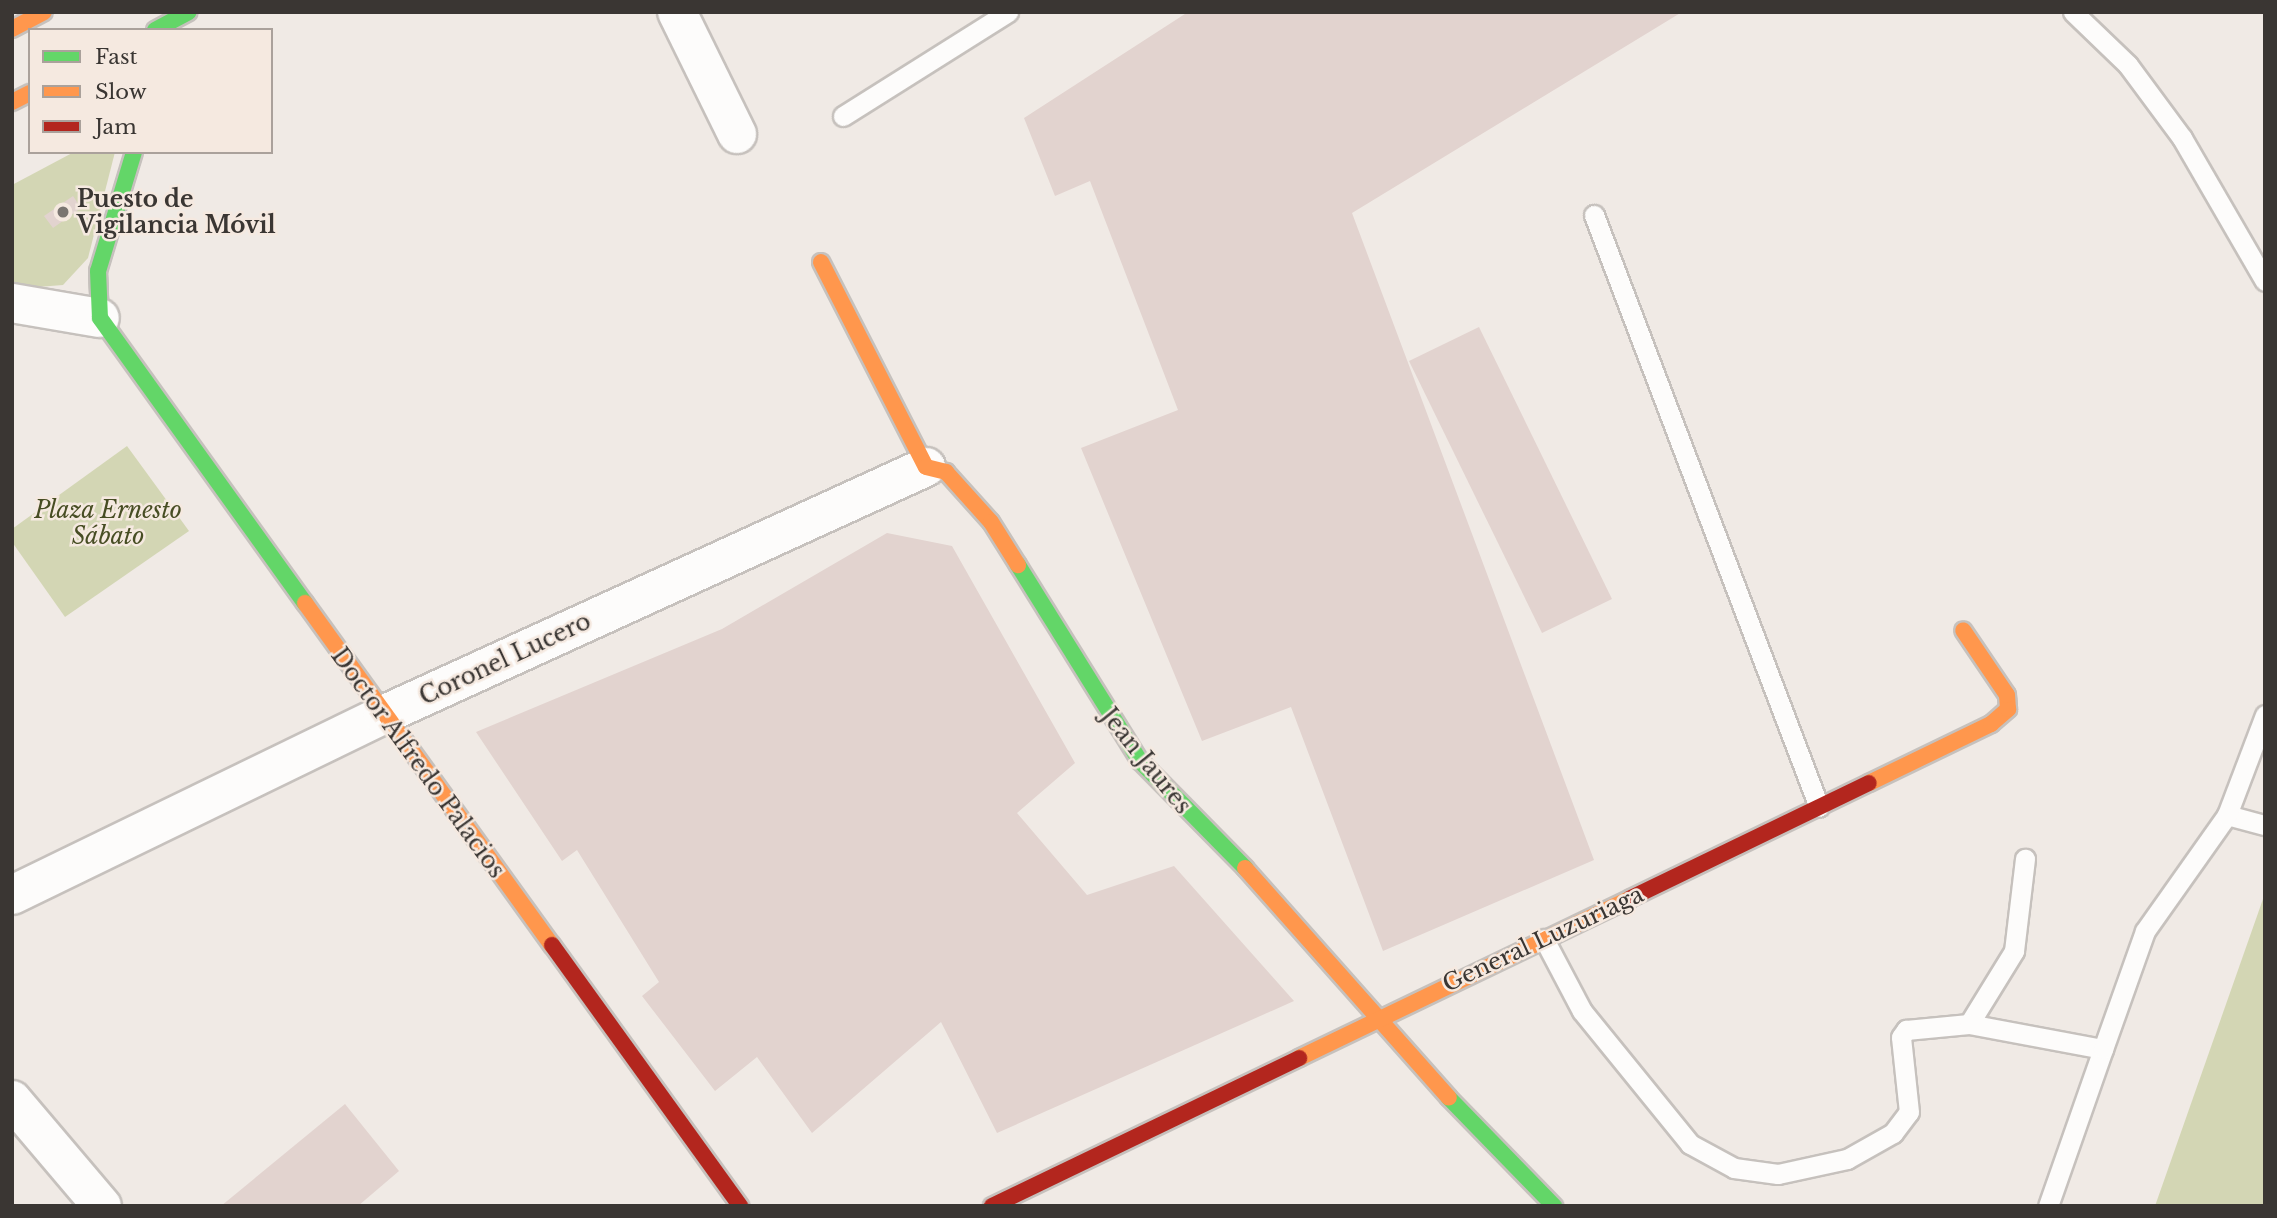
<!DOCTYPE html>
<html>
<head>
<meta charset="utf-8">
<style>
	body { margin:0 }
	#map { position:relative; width:2277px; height:1218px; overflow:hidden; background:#f0eae5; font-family:"Libre Baskerville",serif }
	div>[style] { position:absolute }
	.green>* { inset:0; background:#d3d6b4 }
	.building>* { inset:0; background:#e2d3cf }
	.roads { filter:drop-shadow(2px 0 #c6c1bd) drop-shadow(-2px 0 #c6c1bd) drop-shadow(0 2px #c6c1bd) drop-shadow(0 -2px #c6c1bd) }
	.lane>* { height:19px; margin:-9.5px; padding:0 9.5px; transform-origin:9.5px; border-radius:9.5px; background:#fdfcfb }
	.street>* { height:38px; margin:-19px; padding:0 19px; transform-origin:19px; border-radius:19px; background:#fdfcfb }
	.fast>* { height:16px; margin:-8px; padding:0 8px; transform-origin:8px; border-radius:8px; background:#63d668 }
	.slow>* { height:16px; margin:-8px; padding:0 8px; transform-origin:8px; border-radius:8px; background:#ff974d }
	.jam>* { height:16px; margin:-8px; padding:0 8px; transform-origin:8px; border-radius:8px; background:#b3261e }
	.dots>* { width:19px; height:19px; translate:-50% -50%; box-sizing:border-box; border:4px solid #f5e9e0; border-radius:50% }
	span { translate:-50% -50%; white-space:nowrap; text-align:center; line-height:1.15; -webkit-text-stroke:5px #f5e9e0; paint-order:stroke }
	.poi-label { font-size:23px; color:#3a3633; font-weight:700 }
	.left { translate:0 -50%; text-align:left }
	.park-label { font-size:23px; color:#474d23; font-style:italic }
	.street-label { font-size:23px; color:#3a3633 }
	.frame { position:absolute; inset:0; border:14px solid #3a3633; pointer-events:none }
	.legend { position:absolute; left:28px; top:28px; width:245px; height:126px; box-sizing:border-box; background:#f5e9e0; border:2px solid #aaa19b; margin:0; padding:9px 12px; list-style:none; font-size:21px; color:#3a3633 }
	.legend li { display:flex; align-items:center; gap:14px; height:35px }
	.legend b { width:35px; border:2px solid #aaa19b }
</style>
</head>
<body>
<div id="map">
	<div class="green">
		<div style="clip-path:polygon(74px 152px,115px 152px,88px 258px,63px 285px,12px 289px,12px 185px)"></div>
		<div style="clip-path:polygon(127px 446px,189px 531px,65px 617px,12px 542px,12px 529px)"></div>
		<div style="clip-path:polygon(2263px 899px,2265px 1206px,2155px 1206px)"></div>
	</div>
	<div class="building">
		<div style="clip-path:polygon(1188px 12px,1682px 12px,1352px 213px,1594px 860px,1383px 951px,1291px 707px,1202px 741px,1081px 448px,1178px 410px,1090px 181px,1055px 196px,1024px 118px)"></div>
		<div style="clip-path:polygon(73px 196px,81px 208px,53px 228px,44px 216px)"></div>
		<div style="clip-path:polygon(1479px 327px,1612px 599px,1542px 633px,1409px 361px)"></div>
		<div style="clip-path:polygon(887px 533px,952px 546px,1075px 763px,1017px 813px,1087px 895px,1174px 866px,1294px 1001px,997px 1133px,941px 1022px,812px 1133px,757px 1057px,715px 1091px,642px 996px,659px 982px,577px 850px,562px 861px,476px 732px,722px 629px)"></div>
		<div style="clip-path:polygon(345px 1104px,399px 1171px,358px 1206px,221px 1206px)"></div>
	</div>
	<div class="roads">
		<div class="lane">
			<div style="left:2073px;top:12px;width:76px;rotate:43.9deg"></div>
			<div style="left:2128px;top:65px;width:91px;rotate:53.5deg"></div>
			<div style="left:2182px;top:138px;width:165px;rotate:59.9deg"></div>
			<div style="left:843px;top:116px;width:195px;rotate:-32.2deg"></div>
			<div style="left:1594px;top:215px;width:633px;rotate:69.19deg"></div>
			<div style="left:2227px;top:815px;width:39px;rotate:15deg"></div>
			<div style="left:1544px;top:939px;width:81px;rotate:62.2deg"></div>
			<div style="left:1582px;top:1011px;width:171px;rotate:50.9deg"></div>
			<div style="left:1690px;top:1144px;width:50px;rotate:28.6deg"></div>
			<div style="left:1734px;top:1168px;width:44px;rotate:7.8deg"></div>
			<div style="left:1778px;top:1174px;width:71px;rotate:-12.3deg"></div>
			<div style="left:1847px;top:1159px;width:53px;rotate:-29.5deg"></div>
			<div style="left:1893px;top:1133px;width:26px;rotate:-53deg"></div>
			<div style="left:1909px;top:1112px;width:75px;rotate:-96.1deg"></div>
			<div style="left:1901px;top:1037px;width:9px;rotate:-54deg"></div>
			<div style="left:1906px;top:1030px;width:63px;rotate:-5.4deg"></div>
			<div style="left:1969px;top:1024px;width:86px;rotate:-58.3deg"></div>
			<div style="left:2014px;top:951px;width:93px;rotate:-83.2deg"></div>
			<div style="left:1969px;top:1024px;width:136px;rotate:10.6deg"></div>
			<div style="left:2103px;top:1049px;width:166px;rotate:109.3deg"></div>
			<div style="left:2103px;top:1049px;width:125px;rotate:-70.4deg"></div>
			<div style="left:2145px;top:931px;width:142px;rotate:-54.7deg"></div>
			<div style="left:2227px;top:815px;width:107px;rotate:-69.2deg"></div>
		</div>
		<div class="street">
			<div style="left:677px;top:12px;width:136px;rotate:63.8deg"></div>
			<div style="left:12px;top:303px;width:89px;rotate:9.7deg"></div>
			<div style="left:12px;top:895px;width:412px;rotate:-25.9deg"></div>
			<div style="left:383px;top:715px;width:597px;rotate:-24.55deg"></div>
			<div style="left:12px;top:1100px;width:139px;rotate:49.7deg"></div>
		</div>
		<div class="fast">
			<div style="left:155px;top:30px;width:38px;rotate:-28deg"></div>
			<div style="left:134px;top:152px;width:124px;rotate:106.8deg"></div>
			<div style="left:98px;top:271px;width:47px;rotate:87.6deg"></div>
			<div style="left:100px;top:318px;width:351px;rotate:54.3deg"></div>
			<div style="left:1018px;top:565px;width:231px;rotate:58.1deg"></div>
			<div style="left:1140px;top:761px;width:150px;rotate:45.5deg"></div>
			<div style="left:1449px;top:1098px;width:151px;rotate:45.8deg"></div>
		</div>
		<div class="slow">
			<div style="left:12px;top:29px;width:36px;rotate:-28deg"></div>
			<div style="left:12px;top:102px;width:20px;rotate:-27deg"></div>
			<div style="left:821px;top:262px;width:230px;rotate:62.9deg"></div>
			<div style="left:926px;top:467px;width:21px;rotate:14deg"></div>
			<div style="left:946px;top:472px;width:67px;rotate:48deg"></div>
			<div style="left:991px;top:522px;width:51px;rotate:57.9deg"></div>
			<div style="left:305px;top:603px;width:422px;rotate:54.2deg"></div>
			<div style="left:1869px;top:783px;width:136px;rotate:-25.8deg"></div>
			<div style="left:1991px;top:724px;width:23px;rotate:-41deg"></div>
			<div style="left:2008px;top:709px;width:14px;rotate:-94deg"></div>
			<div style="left:2007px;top:695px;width:78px;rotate:-124.1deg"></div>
			<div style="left:1245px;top:868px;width:307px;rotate:48.4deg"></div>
			<div style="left:1299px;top:1058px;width:369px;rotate:-25.7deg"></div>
		</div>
		<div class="jam">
			<div style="left:1631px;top:898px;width:264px;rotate:-25.8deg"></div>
			<div style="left:552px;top:945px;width:322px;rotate:54.2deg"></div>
			<div style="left:992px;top:1206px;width:341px;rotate:-25.7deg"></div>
		</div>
	</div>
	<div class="dots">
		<div style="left:63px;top:212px;background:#7a7571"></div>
	</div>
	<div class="poi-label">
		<span class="left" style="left:77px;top:212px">Puesto de<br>Vigilancia Móvil</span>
	</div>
	<div class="park-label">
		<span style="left:108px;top:523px">Plaza Ernesto<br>Sábato</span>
	</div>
	<div class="street-label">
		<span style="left:505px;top:659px;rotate:-25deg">Coronel Lucero</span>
		<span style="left:1146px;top:761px;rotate:51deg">Jean Jaures</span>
		<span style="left:418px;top:763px;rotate:54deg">Doctor Alfredo Palacios</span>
		<span style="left:1543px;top:939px;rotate:-25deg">General Luzuriaga</span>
	</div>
	<div class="frame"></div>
	<ul class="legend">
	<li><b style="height:9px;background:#63d668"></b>Fast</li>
	<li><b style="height:9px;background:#ff974d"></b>Slow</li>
	<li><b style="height:9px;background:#b3261e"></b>Jam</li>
	</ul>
</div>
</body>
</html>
